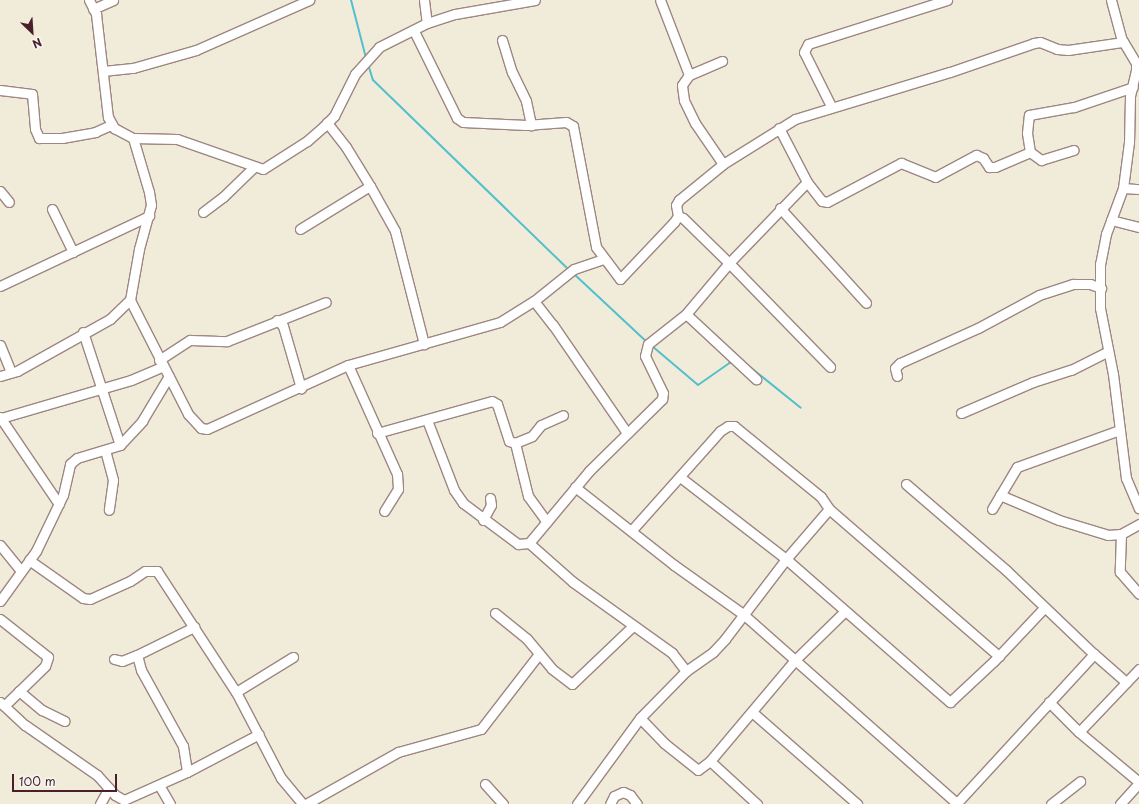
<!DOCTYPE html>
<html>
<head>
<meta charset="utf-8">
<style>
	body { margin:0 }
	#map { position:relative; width:1139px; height:804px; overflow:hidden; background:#f1ecda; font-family:"Playpen Sans",sans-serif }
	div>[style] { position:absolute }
	.stream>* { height:2px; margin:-1px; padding:0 1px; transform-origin:1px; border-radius:1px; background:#53bfcd }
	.roads { filter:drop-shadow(1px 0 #9e8682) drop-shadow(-1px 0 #9e8682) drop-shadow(0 1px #9e8682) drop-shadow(0 -1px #9e8682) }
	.minor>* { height:9px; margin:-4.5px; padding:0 4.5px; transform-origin:4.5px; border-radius:4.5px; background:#fff }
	span { translate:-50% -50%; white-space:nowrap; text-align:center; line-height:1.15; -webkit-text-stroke:3px #f6f6f2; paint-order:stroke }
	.north { position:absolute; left:12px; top:12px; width:40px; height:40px; -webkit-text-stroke:3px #f6f6f2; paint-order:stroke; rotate:155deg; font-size:11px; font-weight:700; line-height:16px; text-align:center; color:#4a1f2b }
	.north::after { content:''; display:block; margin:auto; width:14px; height:18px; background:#4a1f2b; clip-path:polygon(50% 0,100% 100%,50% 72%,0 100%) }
	.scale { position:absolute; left:12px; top:774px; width:105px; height:18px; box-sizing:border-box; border:2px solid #4a1f2b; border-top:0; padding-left:5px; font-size:12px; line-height:14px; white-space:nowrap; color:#4a1f2b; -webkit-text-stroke:3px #f6f6f2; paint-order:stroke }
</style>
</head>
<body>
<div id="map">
	<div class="stream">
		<div style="left:351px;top:0;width:60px;rotate:75.5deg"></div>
		<div style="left:368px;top:64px;width:17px;rotate:73deg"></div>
		<div style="left:373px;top:80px;width:273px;rotate:44.1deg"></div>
		<div style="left:574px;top:274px;width:100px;rotate:43deg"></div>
		<div style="left:652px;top:346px;width:60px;rotate:40.3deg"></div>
		<div style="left:698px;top:385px;width:38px;rotate:-35deg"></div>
		<div style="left:729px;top:363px;width:4px"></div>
		<div style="left:750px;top:367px;width:65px;rotate:38.8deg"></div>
	</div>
	<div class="roads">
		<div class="minor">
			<div style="left:89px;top:0;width:16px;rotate:63deg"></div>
			<div style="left:96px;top:14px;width:104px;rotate:83.4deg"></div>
			<div style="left:108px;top:117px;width:13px;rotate:61deg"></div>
			<div style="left:114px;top:128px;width:21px;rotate:28deg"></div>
			<div style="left:133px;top:138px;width:44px;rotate:1.3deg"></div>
			<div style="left:177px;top:139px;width:91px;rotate:19.2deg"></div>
			<div style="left:263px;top:169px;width:52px;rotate:-32.5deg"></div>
			<div style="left:307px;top:141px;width:21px;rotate:-41deg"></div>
			<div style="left:323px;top:127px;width:16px;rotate:-45deg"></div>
			<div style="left:334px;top:116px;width:47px;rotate:-63.4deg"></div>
			<div style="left:355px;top:74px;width:36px;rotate:-48deg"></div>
			<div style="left:379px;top:47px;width:54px;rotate:-26.6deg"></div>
			<div style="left:427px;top:23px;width:29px;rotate:-18deg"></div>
			<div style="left:455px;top:14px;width:81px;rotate:-9.9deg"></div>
			<div style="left:424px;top:0;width:23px;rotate:83deg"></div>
			<div style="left:1111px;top:0;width:39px;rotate:75deg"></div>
			<div style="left:1121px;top:38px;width:29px;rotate:59deg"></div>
			<div style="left:1136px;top:63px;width:7px;rotate:90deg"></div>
			<div style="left:1136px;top:70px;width:27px;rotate:103deg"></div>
			<div style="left:1130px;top:96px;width:46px;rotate:91.2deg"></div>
			<div style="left:1129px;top:142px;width:46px;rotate:97.4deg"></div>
			<div style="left:1123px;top:188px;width:49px;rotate:110.3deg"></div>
			<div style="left:1106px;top:234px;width:31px;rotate:101deg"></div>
			<div style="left:1100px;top:264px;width:44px;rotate:90deg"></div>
			<div style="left:1100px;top:308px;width:67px;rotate:78.9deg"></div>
			<div style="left:1113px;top:374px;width:105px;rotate:82.9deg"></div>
			<div style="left:1126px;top:478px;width:33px;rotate:67deg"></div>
			<div style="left:93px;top:9px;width:22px;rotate:-24deg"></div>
			<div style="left:414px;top:31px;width:97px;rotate:63.7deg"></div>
			<div style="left:457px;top:118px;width:7px;rotate:34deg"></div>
			<div style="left:463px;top:122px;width:63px;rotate:2.7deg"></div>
			<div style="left:526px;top:125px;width:40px;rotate:-4.3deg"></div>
			<div style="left:566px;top:122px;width:8px;rotate:30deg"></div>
			<div style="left:573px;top:126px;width:123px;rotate:79.2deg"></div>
			<div style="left:596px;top:247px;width:40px;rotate:53deg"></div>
			<div style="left:620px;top:279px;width:79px;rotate:-46.5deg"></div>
			<div style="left:674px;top:222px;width:7px;rotate:-56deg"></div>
			<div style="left:678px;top:216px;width:11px;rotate:-100deg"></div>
			<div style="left:676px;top:205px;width:6px;rotate:-59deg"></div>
			<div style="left:679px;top:200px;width:57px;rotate:-39.3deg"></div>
			<div style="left:723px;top:164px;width:50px;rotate:-124.3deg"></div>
			<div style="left:695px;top:123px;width:25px;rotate:-116deg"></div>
			<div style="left:684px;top:100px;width:15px;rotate:-98deg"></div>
			<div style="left:682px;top:85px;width:12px;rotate:-55deg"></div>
			<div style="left:689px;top:75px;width:80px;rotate:-111.1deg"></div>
			<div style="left:502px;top:40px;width:34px;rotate:73deg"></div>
			<div style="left:512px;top:72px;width:32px;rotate:64deg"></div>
			<div style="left:526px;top:101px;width:25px;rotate:78deg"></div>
			<div style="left:103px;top:71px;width:30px;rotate:-6deg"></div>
			<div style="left:133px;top:68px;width:66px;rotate:-15.9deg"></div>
			<div style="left:196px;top:50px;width:124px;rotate:-23.9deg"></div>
			<div style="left:689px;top:75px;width:36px;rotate:-23deg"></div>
			<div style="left:0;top:90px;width:32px;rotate:7deg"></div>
			<div style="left:32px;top:94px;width:35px;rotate:85deg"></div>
			<div style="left:35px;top:129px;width:10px;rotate:66deg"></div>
			<div style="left:39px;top:138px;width:23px"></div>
			<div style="left:62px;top:138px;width:34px;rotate:-10deg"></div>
			<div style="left:95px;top:132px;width:17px;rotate:-24deg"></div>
			<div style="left:831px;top:106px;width:60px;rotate:-116.6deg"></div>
			<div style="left:804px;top:52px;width:9px;rotate:-63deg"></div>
			<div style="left:808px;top:44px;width:146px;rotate:-17.6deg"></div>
			<div style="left:779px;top:128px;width:61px;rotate:62.6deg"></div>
			<div style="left:133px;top:138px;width:56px;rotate:73.5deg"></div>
			<div style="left:149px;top:192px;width:13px;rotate:81deg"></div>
			<div style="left:151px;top:205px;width:46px;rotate:105.3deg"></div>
			<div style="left:139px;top:249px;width:52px;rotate:100deg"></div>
			<div style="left:130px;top:300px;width:128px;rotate:63deg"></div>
			<div style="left:188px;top:414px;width:19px;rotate:47deg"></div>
			<div style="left:201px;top:428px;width:6px;rotate:9deg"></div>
			<div style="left:207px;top:429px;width:155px;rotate:-24.4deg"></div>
			<div style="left:348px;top:365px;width:158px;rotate:-15.8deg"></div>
			<div style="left:500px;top:322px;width:40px;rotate:-32deg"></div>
			<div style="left:534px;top:301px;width:51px;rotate:-38.7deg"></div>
			<div style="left:574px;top:269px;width:31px;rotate:-19deg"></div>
			<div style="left:1030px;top:152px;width:14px;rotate:36deg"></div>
			<div style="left:1041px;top:160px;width:34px;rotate:-17deg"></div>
			<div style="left:723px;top:164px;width:85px;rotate:-32deg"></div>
			<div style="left:795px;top:119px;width:162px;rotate:-16.9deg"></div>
			<div style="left:950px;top:72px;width:89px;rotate:-19deg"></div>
			<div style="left:1034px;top:43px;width:6px;rotate:-9deg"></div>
			<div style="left:1040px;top:42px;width:18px;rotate:22deg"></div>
			<div style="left:1057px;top:49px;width:11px;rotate:5deg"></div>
			<div style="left:1068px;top:50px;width:56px;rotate:-8.3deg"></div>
			<div style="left:370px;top:186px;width:51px;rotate:60.9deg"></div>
			<div style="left:395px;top:231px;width:117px;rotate:75.6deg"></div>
			<div style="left:1123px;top:188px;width:16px;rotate:4deg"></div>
			<div style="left:0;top:191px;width:14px;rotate:51deg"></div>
			<div style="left:780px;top:208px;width:128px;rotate:47.8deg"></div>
			<div style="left:52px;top:209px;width:48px;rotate:64deg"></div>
			<div style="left:203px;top:212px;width:25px;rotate:-37deg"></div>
			<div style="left:223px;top:197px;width:43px;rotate:-44.1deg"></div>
			<div style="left:678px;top:216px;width:5px;rotate:22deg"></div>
			<div style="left:683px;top:218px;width:64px;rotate:44.4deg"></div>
			<div style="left:729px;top:263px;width:145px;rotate:45.8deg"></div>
			<div style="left:1111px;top:220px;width:29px;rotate:14deg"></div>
			<div style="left:300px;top:229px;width:82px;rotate:-31.6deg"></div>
			<div style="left:370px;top:186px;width:46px;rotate:-121.6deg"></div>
			<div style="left:346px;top:147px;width:31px;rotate:-128deg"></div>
			<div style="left:0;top:286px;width:165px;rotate:-25.2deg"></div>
			<div style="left:534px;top:301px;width:31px;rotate:52deg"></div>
			<div style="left:553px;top:325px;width:131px;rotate:55.6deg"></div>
			<div style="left:686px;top:314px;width:96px;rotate:42.9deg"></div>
			<div style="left:277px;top:320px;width:8px;rotate:45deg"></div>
			<div style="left:283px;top:326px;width:65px;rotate:73.8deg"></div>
			<div style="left:83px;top:332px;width:119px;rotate:71.9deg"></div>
			<div style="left:0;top:345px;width:29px;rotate:68deg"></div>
			<div style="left:159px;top:360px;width:37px;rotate:-33deg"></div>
			<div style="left:190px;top:340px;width:37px;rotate:2deg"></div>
			<div style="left:227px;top:341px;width:106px;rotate:-21.5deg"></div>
			<div style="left:348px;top:365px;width:120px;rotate:65.8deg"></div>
			<div style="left:397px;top:474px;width:15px;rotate:86deg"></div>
			<div style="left:398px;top:489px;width:26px;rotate:122deg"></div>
			<div style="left:0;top:376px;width:18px;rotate:-16deg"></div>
			<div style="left:17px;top:371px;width:107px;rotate:-29.2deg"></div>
			<div style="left:110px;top:319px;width:28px;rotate:-44deg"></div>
			<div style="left:897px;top:376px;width:8px;rotate:-104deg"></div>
			<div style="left:895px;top:368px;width:7px;rotate:-45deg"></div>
			<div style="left:900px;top:363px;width:85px;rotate:-24.2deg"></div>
			<div style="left:978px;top:328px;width:69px;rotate:-28.4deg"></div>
			<div style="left:1039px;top:295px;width:36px;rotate:-18deg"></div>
			<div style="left:1073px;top:284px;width:17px"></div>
			<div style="left:1090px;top:284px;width:12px;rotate:20deg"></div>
			<div style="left:961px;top:413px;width:78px;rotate:-23.3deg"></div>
			<div style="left:1033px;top:382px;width:40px;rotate:-18deg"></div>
			<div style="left:1071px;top:370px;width:40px;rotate:-26.6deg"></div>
			<div style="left:0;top:417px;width:105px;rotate:55.9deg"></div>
			<div style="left:1px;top:418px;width:135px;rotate:-16.3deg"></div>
			<div style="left:131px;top:380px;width:34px;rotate:-23deg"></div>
			<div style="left:427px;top:420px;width:75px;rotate:68.9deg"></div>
			<div style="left:454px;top:490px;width:16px;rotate:55deg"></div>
			<div style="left:463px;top:503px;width:69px;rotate:36.7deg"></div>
			<div style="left:518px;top:544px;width:11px;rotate:-5deg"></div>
			<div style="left:529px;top:543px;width:94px;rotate:-50.2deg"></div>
			<div style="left:589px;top:471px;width:103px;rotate:-44.6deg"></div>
			<div style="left:662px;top:399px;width:6px;rotate:-81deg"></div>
			<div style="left:663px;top:393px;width:41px;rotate:-115.9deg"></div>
			<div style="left:645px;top:356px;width:12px;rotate:-76deg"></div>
			<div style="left:648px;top:344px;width:48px;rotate:-38.3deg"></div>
			<div style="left:686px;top:314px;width:67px;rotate:-49.9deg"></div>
			<div style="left:729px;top:263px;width:112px;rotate:-46.1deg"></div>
			<div style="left:807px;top:182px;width:24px;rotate:52deg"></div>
			<div style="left:822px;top:201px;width:5px;rotate:11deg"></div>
			<div style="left:827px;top:202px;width:84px;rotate:-27.8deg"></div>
			<div style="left:901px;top:163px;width:37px;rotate:22deg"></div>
			<div style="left:935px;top:177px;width:47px;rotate:-28.2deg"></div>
			<div style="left:976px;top:155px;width:8px;rotate:23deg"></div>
			<div style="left:983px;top:158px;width:11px;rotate:56deg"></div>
			<div style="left:989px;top:167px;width:6px"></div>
			<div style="left:995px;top:167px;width:38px;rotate:-23deg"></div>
			<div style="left:1030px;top:152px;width:19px;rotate:-99deg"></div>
			<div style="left:1027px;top:133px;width:18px;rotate:-84deg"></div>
			<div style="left:1029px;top:115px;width:46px;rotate:-10.1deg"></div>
			<div style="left:1074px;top:107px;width:62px;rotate:-18.7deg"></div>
			<div style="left:377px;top:433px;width:119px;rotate:-15.5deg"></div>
			<div style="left:492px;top:401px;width:6px;rotate:31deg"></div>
			<div style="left:497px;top:404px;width:39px;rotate:72deg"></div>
			<div style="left:509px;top:441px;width:6px;rotate:18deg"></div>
			<div style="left:515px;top:443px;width:18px;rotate:-22deg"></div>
			<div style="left:532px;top:436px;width:14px;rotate:-51deg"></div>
			<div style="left:541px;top:425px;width:24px;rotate:-24deg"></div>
			<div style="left:515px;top:443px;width:55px;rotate:76.2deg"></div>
			<div style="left:528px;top:496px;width:32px;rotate:54deg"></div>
			<div style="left:105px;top:450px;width:31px;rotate:75deg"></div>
			<div style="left:113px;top:480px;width:30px;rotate:98deg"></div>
			<div style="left:680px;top:477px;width:134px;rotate:37.7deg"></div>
			<div style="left:786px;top:559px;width:218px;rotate:41.1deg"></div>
			<div style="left:950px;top:702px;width:60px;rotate:-43deg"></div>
			<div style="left:994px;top:661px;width:73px;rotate:-46.7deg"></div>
			<div style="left:906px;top:484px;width:133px;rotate:40.7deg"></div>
			<div style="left:1007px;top:571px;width:120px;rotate:43.7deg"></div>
			<div style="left:1094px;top:654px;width:43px;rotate:41.2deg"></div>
			<div style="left:575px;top:487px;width:126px;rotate:38.2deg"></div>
			<div style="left:674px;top:565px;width:85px;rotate:35.4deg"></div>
			<div style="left:743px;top:614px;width:286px;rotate:41.5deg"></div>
			<div style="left:1000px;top:495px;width:64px;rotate:23deg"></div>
			<div style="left:1059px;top:520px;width:51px;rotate:17deg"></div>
			<div style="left:1108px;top:535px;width:13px;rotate:-4deg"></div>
			<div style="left:1121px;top:534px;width:21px;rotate:-29deg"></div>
			<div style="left:992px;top:509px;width:49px;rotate:-59.2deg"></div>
			<div style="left:1017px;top:467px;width:109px;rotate:-19.9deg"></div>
			<div style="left:483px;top:520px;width:17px;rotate:-62deg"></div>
			<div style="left:491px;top:505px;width:7px;rotate:-98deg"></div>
			<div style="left:631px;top:531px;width:134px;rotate:-48.3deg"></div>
			<div style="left:720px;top:431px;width:9px;rotate:-32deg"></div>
			<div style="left:728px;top:426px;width:6px"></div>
			<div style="left:734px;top:426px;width:112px;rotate:39.2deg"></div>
			<div style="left:821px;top:497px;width:14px;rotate:56deg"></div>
			<div style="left:829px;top:509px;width:225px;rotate:40.9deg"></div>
			<div style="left:1121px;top:534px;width:38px;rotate:92deg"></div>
			<div style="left:1120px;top:572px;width:29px;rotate:49deg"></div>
			<div style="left:529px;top:543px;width:59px;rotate:41.6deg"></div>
			<div style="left:573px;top:582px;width:122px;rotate:35.6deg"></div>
			<div style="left:672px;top:653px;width:23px;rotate:52deg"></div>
			<div style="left:0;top:545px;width:33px;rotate:51deg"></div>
			<div style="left:29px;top:560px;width:66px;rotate:35.1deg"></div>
			<div style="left:83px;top:598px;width:7px;rotate:8deg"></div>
			<div style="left:90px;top:599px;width:44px;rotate:-24.2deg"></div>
			<div style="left:130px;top:581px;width:18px;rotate:-34deg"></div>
			<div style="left:145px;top:571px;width:12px"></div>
			<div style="left:157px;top:571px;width:145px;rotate:56.9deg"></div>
			<div style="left:236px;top:692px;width:97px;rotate:62.4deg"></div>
			<div style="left:281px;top:778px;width:34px;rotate:50deg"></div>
			<div style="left:0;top:601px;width:62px;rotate:-54.2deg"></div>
			<div style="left:36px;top:551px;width:62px;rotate:-64.3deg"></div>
			<div style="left:63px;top:495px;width:32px;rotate:-77deg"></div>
			<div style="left:70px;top:464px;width:9px;rotate:-41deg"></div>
			<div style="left:77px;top:458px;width:45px;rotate:-16.8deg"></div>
			<div style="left:120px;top:445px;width:33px;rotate:-47deg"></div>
			<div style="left:142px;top:421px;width:52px;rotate:-59deg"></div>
			<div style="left:495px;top:613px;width:41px;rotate:39.1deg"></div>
			<div style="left:527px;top:639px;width:39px;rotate:50deg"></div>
			<div style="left:552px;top:669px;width:25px;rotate:37deg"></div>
			<div style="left:572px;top:684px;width:84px;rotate:-43.6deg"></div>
			<div style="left:0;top:619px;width:61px;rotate:38.4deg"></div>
			<div style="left:48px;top:657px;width:9px;rotate:108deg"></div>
			<div style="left:45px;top:666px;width:57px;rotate:135.7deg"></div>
			<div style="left:137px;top:655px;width:16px;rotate:75deg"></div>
			<div style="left:141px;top:670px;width:87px;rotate:61.1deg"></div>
			<div style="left:183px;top:746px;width:26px;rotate:81deg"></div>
			<div style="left:114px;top:659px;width:8px;rotate:14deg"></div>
			<div style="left:122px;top:661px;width:16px;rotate:-22deg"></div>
			<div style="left:137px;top:655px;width:64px;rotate:-26.2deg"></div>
			<div style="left:19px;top:691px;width:30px;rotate:40deg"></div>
			<div style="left:42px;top:710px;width:25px;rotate:26deg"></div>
			<div style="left:236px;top:692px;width:67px;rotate:-31.6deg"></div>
			<div style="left:0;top:702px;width:34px;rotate:43deg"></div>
			<div style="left:25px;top:725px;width:88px;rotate:34.8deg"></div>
			<div style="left:97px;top:775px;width:27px;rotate:48deg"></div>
			<div style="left:115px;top:795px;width:10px;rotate:29deg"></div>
			<div style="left:124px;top:800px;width:69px;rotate:-24deg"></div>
			<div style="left:187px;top:772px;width:81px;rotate:-27.8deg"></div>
			<div style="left:1049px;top:702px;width:42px;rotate:45deg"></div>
			<div style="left:1079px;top:732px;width:78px;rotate:39.8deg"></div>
			<div style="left:752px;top:712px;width:140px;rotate:41.2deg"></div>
			<div style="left:640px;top:718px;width:35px;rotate:46deg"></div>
			<div style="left:664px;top:743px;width:43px;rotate:38.5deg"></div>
			<div style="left:698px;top:770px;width:15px;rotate:-37deg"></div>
			<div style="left:710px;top:761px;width:133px;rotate:-49.9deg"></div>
			<div style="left:796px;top:659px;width:67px;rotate:-44.4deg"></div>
			<div style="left:1079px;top:732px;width:87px;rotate:-46.4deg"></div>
			<div style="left:710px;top:761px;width:64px;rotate:42.5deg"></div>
			<div style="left:485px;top:784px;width:27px;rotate:48deg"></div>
			<div style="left:159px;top:785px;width:22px;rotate:60deg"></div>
			<div style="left:100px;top:804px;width:18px;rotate:-61deg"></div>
			<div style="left:306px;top:804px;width:106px;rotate:-29.5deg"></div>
			<div style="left:398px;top:752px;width:86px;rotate:-15.5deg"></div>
			<div style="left:481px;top:729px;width:95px;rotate:-52.3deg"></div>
			<div style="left:577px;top:804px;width:107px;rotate:-53.8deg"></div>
			<div style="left:640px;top:718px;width:66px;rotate:-45.6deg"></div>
			<div style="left:686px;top:671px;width:33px;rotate:-35deg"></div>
			<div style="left:713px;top:652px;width:18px;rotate:-47deg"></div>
			<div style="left:725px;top:639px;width:101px;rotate:-52.7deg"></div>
			<div style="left:786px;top:559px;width:66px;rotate:-49.3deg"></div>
			<div style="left:610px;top:804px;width:9px;rotate:-63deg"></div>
			<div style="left:614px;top:796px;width:10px;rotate:-24deg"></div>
			<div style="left:623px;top:792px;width:8px;rotate:23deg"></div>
			<div style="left:630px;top:795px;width:11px;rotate:52deg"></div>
			<div style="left:956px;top:804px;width:204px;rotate:-47.4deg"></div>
			<div style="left:1051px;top:804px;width:37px;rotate:-38deg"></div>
			<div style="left:1120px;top:804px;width:28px;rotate:-48deg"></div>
		</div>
	</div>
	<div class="north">N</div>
	<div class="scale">100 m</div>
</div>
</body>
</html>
